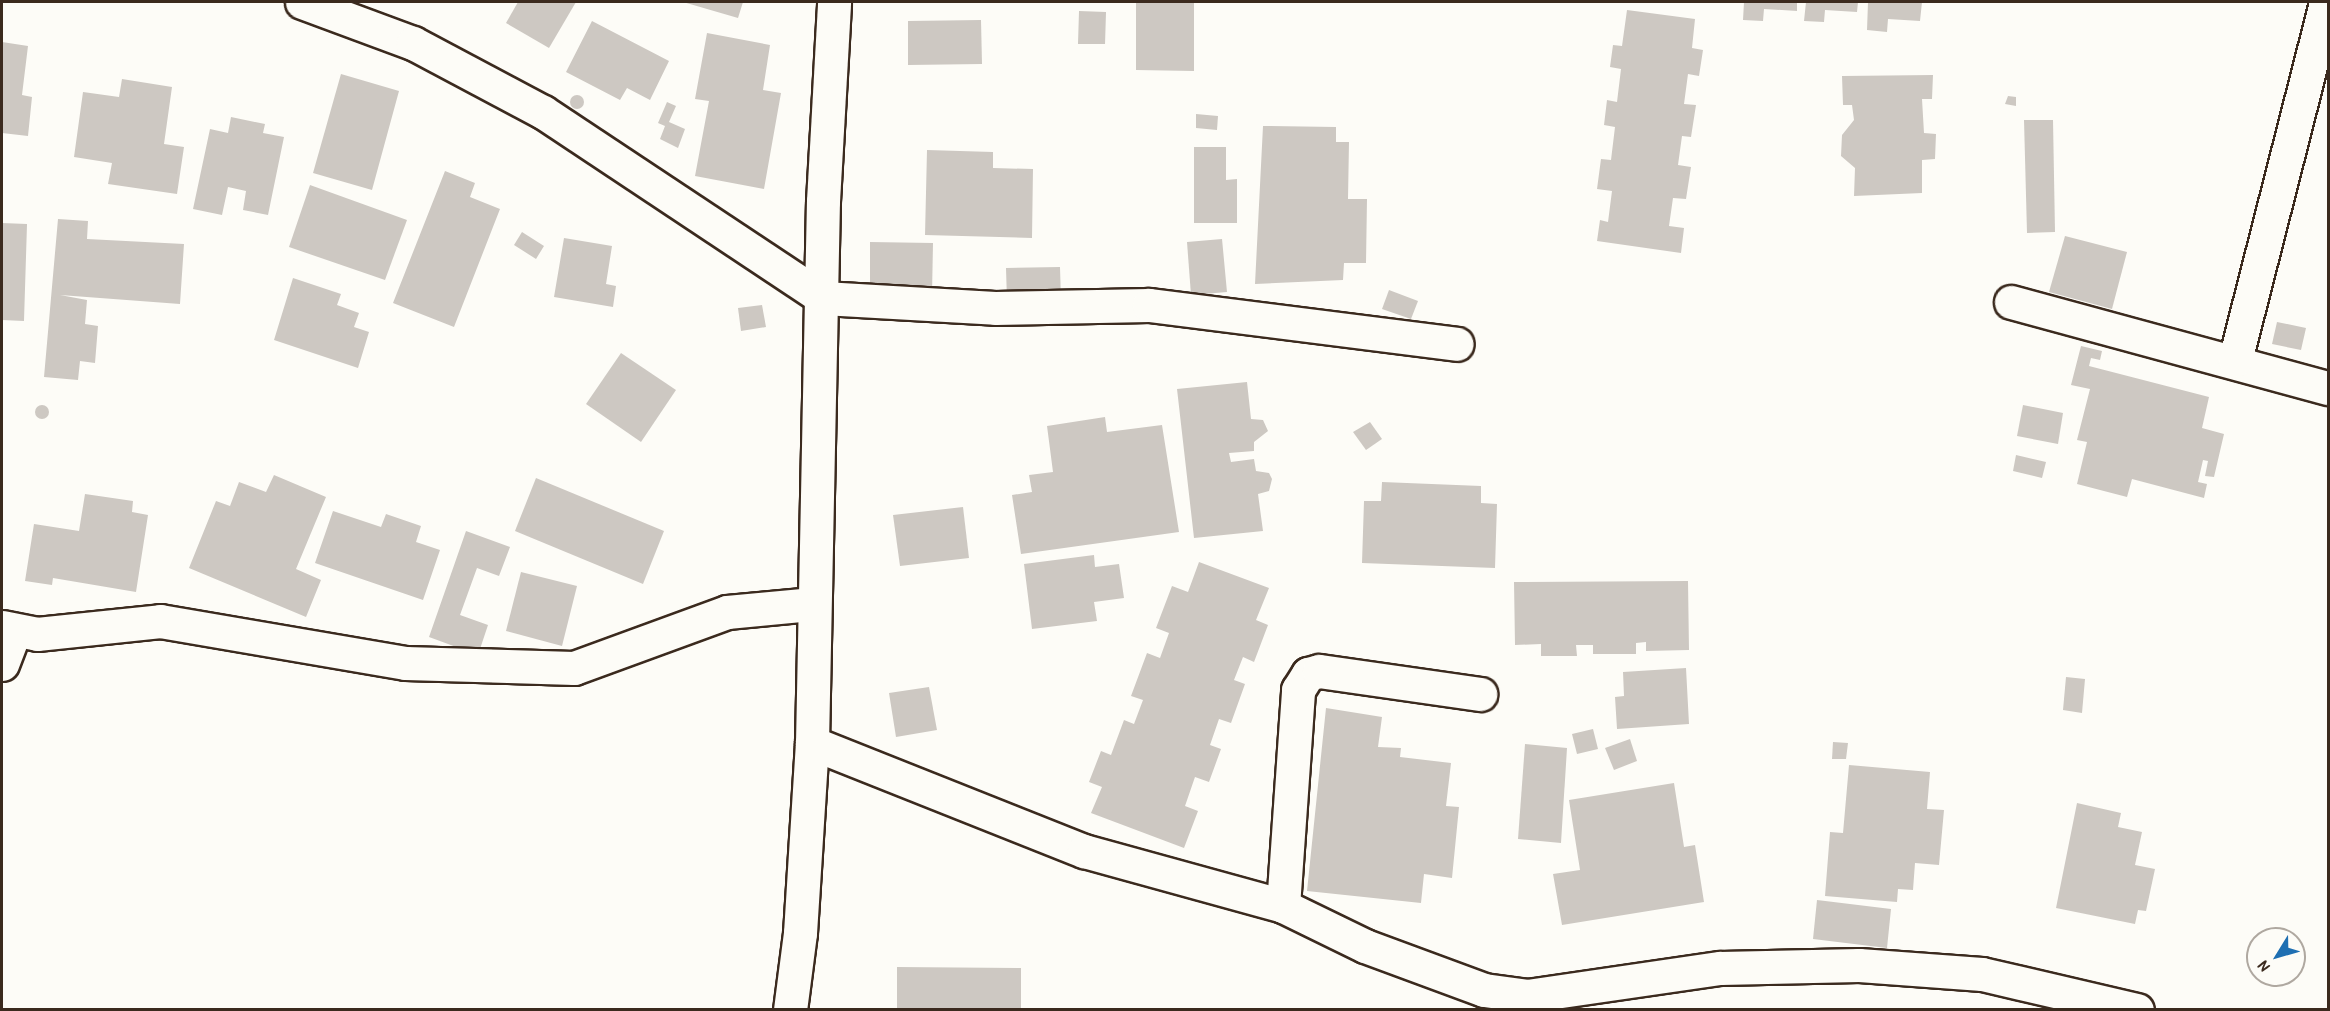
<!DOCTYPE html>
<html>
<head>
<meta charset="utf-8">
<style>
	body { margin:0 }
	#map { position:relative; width:2330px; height:1011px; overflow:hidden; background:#fdfcf7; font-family:"Patrick Hand",sans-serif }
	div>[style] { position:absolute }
	.building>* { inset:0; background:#cdc8c2 }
	.round { border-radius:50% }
	.roads { filter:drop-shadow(2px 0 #3b2a1e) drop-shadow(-2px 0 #3b2a1e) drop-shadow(0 2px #3b2a1e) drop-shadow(0 -2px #3b2a1e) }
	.minor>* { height:33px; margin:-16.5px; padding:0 16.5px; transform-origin:16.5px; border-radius:16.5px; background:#fdfcf7 }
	span { translate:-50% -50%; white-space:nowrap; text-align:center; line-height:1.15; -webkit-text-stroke:5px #fdfcf7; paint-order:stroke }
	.frame { position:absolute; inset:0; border:3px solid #3b2a1e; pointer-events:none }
	.north { position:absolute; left:2246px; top:927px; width:60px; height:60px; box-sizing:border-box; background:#fdfcf7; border:2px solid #afa8a0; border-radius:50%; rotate:233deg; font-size:16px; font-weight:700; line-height:24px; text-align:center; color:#3b2a1e }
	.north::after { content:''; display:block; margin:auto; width:21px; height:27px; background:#1f6fb2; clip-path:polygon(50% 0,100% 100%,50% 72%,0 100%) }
</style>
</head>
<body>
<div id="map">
	<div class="building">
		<div style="clip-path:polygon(518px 2px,576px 2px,549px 48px,506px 23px)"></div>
		<div style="clip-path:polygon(683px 2px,743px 2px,738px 18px)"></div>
		<div style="clip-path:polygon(1136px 2px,1194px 2px,1194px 71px,1136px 70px)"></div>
		<div style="clip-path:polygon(1744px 2px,1797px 2px,1797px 11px,1764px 9px,1763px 21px,1743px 20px)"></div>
		<div style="clip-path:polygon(1806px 2px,1858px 2px,1857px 12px,1825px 10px,1824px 22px,1804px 21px)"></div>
		<div style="clip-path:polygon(1868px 2px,1922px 2px,1920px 21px,1888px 19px,1887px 32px,1867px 30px)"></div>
		<div style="clip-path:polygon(1627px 10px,1695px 19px,1692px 48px,1703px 50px,1699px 76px,1688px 74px,1684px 104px,1696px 105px,1691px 137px,1682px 136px,1678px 165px,1691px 167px,1686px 199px,1673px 198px,1669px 226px,1684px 228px,1681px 253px,1597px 241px,1600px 220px,1608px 222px,1612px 191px,1597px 189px,1601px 159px,1611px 160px,1615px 127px,1604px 125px,1607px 100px,1617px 102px,1621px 69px,1610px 67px,1613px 45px,1622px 46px)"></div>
		<div style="clip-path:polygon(1079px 11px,1106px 12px,1105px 44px,1078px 44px)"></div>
		<div style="clip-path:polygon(981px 20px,982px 64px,908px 65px,908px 21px)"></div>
		<div style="clip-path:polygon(592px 21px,669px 61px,650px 100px,627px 88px,620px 100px,566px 72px)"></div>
		<div style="clip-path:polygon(707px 33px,770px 45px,763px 90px,781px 93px,764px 189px,695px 176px,709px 101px,695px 99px)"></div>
		<div style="clip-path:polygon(2px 42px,28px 46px,22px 95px,32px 97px,28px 136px,2px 133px)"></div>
		<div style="clip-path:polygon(341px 74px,399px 91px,372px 190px,313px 173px)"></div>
		<div style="clip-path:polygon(1933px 75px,1932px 99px,1922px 99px,1924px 133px,1936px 134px,1935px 159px,1922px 160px,1922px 193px,1854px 196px,1855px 168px,1841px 156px,1842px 135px,1854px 120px,1852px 105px,1843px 105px,1842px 76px)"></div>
		<div style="clip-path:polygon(122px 79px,172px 87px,164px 144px,184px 147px,177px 194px,108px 184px,112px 163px,74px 157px,83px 92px,119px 97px)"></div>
		<div class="round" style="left:570px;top:95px;width:14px;height:14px"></div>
		<div style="clip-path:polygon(2008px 96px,2016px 97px,2016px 106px,2005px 104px)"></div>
		<div style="clip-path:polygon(667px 102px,676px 106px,669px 122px,685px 129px,678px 148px,660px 139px,665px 126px,658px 123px)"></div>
		<div style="clip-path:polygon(1196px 114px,1218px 116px,1217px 130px,1196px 128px)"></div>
		<div style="clip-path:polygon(231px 117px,265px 124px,263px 133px,284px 137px,268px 215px,243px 210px,246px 191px,228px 187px,222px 215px,193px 209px,210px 129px,228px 133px)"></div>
		<div style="clip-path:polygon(2024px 120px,2053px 120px,2055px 232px,2027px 233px)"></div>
		<div style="clip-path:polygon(1263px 126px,1336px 127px,1336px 142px,1349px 142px,1348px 199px,1367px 199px,1366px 263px,1344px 263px,1343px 280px,1255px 284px)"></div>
		<div style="clip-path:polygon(1194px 147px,1226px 147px,1226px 180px,1237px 179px,1237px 223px,1194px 223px)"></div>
		<div style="clip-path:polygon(927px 150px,993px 152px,993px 168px,1033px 169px,1032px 238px,925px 235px)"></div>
		<div style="clip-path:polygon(445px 171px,475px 183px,470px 197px,500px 209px,454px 327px,393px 303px)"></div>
		<div style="clip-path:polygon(310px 185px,407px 220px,385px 280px,289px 247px)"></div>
		<div style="clip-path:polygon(58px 219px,88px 221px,87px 239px,184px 244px,180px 304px,60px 295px,87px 300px,85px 324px,98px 326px,95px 363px,80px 361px,78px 380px,44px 377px)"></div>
		<div style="clip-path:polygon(2px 223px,27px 224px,24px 321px,2px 320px)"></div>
		<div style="clip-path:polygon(522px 232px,544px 246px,536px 259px,514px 245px)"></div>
		<div style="clip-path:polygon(2065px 236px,2127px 252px,2112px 309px,2049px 292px)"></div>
		<div style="clip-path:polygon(564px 238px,612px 246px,606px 284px,616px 286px,613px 307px,554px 297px)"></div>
		<div style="clip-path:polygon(1222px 239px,1227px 292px,1191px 295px,1187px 242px)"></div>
		<div style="clip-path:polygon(870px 242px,933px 243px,932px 295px,870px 294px)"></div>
		<div style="clip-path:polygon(1060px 267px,1061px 301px,1007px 301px,1006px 268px)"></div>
		<div style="clip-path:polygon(293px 278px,341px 294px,337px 305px,359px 313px,354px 327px,369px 332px,358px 368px,274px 340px)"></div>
		<div style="clip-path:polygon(1389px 290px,1418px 301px,1411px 319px,1382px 309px)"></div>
		<div style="clip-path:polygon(762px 305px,766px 327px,741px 331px,738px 308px)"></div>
		<div style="clip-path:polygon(2277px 322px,2306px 328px,2301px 350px,2272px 344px)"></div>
		<div style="clip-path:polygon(2081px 346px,2102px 351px,2100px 360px,2091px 358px,2089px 366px,2209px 397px,2202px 428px,2224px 434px,2214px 477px,2205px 476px,2208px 461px,2203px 460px,2198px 482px,2207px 484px,2204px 498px,2132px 479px,2127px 497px,2077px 484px,2087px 442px,2077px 440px,2090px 389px,2071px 385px)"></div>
		<div style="clip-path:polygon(621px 353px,676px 390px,641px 442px,586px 404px)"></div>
		<div style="clip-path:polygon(1247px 382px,1251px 419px,1263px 420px,1268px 431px,1254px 442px,1254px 451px,1229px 453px,1231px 462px,1254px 459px,1256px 471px,1269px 473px,1272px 479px,1269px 491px,1258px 494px,1263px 531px,1194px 538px,1177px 389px)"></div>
		<div class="round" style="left:35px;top:405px;width:14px;height:14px"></div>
		<div style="clip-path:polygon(2023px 405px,2063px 413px,2058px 444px,2017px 436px)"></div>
		<div style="clip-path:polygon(1105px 417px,1107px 432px,1162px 425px,1179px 532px,1021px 554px,1012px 495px,1032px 492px,1029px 475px,1053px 472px,1047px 426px)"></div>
		<div style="clip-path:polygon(1370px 422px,1382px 439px,1366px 450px,1353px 432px)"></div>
		<div style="clip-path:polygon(2016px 455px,2046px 462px,2042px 478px,2013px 471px)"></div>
		<div style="clip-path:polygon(274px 475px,326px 497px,296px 569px,321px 580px,306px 617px,189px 568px,216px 501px,230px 506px,239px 482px,266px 492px)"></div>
		<div style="clip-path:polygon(536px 478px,664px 531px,643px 584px,515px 531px)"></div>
		<div style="clip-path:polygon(1382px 482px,1481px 486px,1481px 503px,1497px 504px,1495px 568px,1362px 563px,1364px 501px,1381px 501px)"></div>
		<div style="clip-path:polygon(85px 494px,133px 501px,132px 512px,148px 515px,136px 592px,53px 578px,52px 585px,25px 581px,34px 524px,79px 531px)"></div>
		<div style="clip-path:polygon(963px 507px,969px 558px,900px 566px,893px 515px)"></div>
		<div style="clip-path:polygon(333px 511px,381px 527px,386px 514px,421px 526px,416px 542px,440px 550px,423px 600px,315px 563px)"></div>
		<div style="clip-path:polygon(466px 531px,510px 547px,499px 576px,477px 568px,460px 615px,488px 625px,478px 655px,429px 637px)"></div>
		<div style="clip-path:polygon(1094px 555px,1095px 567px,1119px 564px,1124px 598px,1094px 602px,1097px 621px,1032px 629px,1024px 564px)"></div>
		<div style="clip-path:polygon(1199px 562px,1269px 588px,1256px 620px,1268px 625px,1254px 662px,1243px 657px,1234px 680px,1245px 684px,1231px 723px,1219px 719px,1210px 745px,1221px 749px,1209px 782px,1195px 777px,1185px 806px,1198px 811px,1184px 848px,1091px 813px,1102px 787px,1089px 782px,1101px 751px,1111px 755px,1124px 720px,1134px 724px,1143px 700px,1131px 696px,1147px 653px,1160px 658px,1169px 633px,1156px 628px,1172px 586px,1188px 592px)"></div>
		<div style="clip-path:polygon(521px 572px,577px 586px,562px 646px,506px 631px)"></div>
		<div style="clip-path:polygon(1688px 581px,1689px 650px,1646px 651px,1646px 642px,1636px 643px,1636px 654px,1593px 654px,1593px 645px,1576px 645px,1577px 656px,1541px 656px,1541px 644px,1515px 645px,1514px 582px)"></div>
		<div style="clip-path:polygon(1686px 668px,1689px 724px,1617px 729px,1615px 697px,1624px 696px,1623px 672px)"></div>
		<div style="clip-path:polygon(2066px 677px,2085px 679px,2082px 713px,2063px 710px)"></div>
		<div style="clip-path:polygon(929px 687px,937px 730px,896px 737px,889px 693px)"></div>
		<div style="clip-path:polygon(1326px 708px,1382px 717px,1378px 747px,1401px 748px,1400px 757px,1451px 763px,1446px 806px,1459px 807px,1452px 878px,1424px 874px,1421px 903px,1307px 891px)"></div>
		<div style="clip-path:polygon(1593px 729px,1598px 749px,1577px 754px,1572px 734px)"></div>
		<div style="clip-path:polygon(1630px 739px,1637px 761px,1614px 770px,1605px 748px)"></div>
		<div style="clip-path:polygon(1833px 742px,1848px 743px,1846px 759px,1832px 759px)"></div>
		<div style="clip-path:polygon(1525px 744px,1567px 748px,1561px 843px,1518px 839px)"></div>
		<div style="clip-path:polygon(1849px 765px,1930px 772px,1927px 809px,1944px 810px,1939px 865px,1915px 863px,1913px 890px,1898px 889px,1897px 902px,1825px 896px,1830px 832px,1843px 833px)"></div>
		<div style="clip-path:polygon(1674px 783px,1684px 847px,1695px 845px,1704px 902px,1562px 925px,1553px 874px,1580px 870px,1569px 800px)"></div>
		<div style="clip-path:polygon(2077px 803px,2121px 813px,2118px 827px,2142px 832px,2135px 865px,2155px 869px,2146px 911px,2138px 910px,2135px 924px,2056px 908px)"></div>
		<div style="clip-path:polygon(1817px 900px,1891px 909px,1887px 948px,1813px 939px)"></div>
		<div style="clip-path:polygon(897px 967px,1021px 968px,1021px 1010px,897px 1010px)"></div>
	</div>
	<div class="roads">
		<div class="minor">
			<div style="left:302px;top:2px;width:118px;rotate:20.3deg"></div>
			<div style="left:413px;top:43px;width:147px;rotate:28deg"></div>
			<div style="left:543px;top:112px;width:336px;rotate:33.6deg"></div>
			<div style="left:823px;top:298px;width:172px;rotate:3.3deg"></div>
			<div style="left:995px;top:308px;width:154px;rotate:-1.1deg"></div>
			<div style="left:1149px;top:305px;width:310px;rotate:7.2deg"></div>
			<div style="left:2011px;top:302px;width:328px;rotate:15.2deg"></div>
			<div style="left:2235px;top:360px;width:369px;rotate:-75.7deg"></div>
			<div style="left:2px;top:627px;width:36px;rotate:11deg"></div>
			<div style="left:37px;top:634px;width:124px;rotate:-6deg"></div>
			<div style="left:160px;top:621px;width:249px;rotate:9.7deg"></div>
			<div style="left:405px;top:663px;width:169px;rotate:1.7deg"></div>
			<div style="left:574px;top:668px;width:163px;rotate:-20.1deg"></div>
			<div style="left:727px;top:612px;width:84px;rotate:-5.4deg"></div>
			<div style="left:2px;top:664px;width:36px;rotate:-69deg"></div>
			<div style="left:812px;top:743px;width:293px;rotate:21.7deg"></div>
			<div style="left:1084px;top:851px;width:206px;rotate:15.4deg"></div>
			<div style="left:1283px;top:906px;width:91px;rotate:26deg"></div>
			<div style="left:1365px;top:946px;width:127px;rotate:20.3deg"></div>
			<div style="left:1484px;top:990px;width:43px;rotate:7.9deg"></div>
			<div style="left:1527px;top:996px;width:195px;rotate:-8.3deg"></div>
			<div style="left:1720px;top:968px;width:139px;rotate:-1.2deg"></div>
			<div style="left:1859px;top:965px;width:123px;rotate:4.2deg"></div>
			<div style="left:1982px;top:974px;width:159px;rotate:13.1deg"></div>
			<div style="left:1283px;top:906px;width:217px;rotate:-86deg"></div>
			<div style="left:1298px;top:690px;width:19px;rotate:-58deg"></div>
			<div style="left:1308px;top:674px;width:11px;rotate:-15deg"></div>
			<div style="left:1319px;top:671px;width:163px;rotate:8.1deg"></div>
			<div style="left:790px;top:1010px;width:78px;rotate:-82.6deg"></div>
			<div style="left:800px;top:933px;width:190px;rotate:-86.4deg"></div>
			<div style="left:812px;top:743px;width:542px;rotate:-88.84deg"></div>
			<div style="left:823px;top:201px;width:199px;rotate:-86.8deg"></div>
		</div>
	</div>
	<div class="frame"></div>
	<div class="north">N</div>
</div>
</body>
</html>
